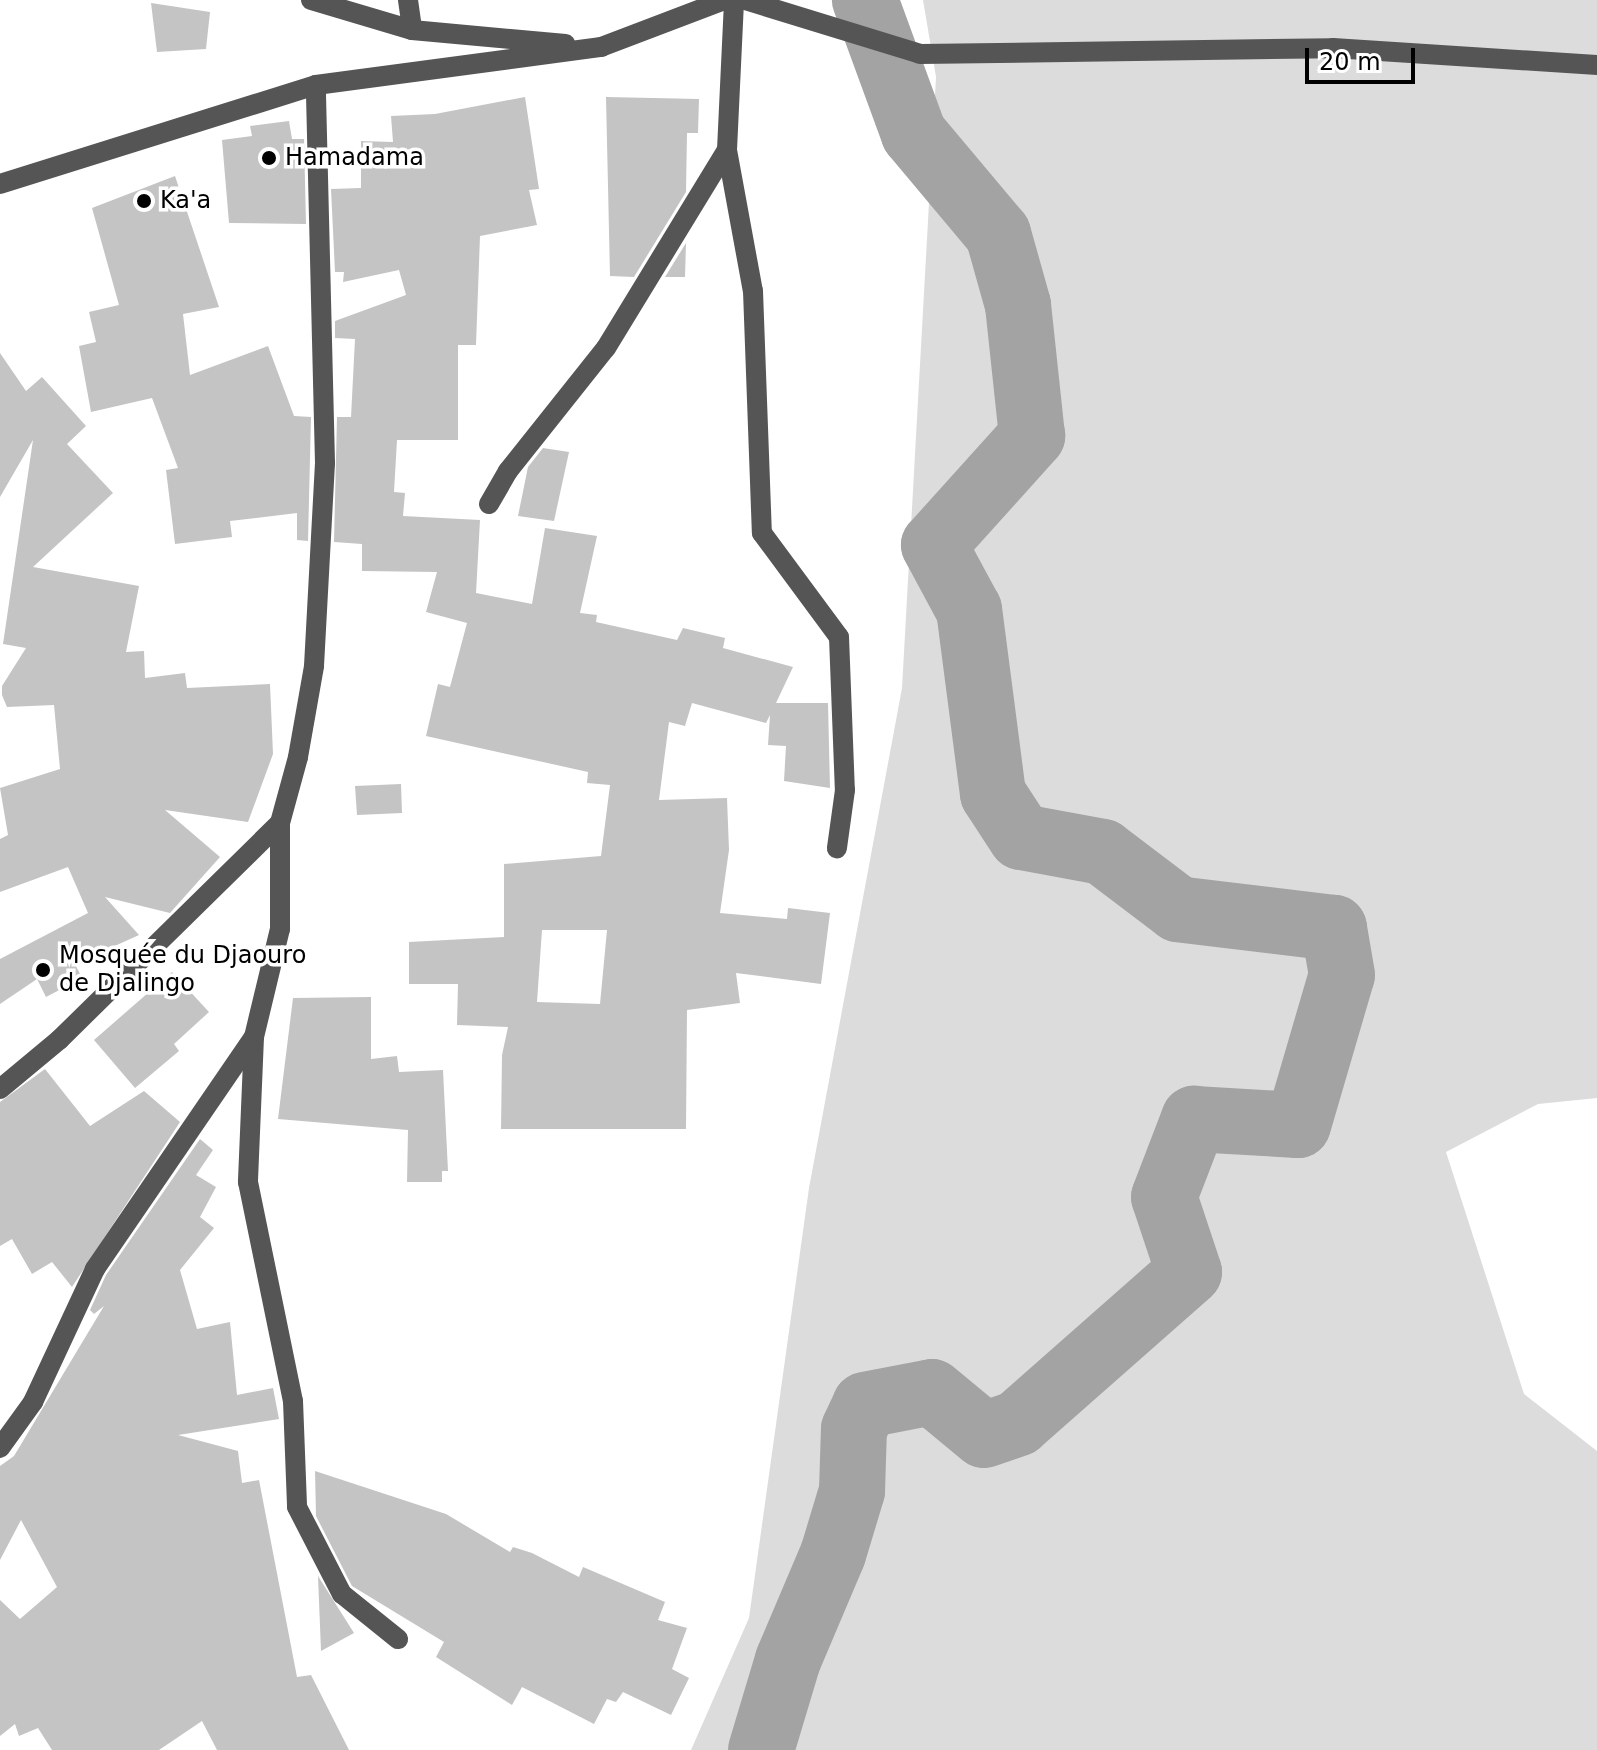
<!DOCTYPE html>
<html>
<head>
<meta charset="utf-8">
<style>
	body { margin:0 }
	#map { position:relative; width:1597px; height:1750px; overflow:hidden; background:#fff; font-family:"DejaVu Sans",sans-serif }
	div>[style] { position:absolute }
	.green>* { inset:0; background:#dcdcdc }
	.river>* { height:66px; margin:-33px; padding:0 33px; transform-origin:33px; border-radius:33px; background:#a3a3a3 }
	.building>* { inset:0; background:#c4c4c4 }
	.minor>* { height:20px; margin:-10px; padding:0 10px; transform-origin:10px; border-radius:10px; background:#555 }
	.dots>* { width:22px; height:22px; translate:-50% -50%; box-sizing:border-box; border:4px solid #fff; border-radius:50% }
	span { translate:-50% -50%; white-space:nowrap; text-align:center; line-height:1.15; -webkit-text-stroke:7px #fff; paint-order:stroke }
	.poi-label { font-size:24px; color:#000 }
	.left { translate:0 -50%; text-align:left }
	.scale { position:absolute; left:1305px; top:48px; width:110px; height:36px; box-sizing:border-box; border:4px solid #000; border-top:0; padding-left:10px; font-size:24px; line-height:28px; white-space:nowrap; color:#000; -webkit-text-stroke:6px #fff; paint-order:stroke }
</style>
</head>
<body>
<div id="map">
	<div class="green">
		<div style="clip-path:polygon(923px 0,1597px 0,1597px 1098px,1538px 1104px,1446px 1152px,1524px 1394px,1597px 1451px,1597px 1750px,691px 1750px,749px 1618px,809px 1188px,902px 688px,936px 77px)"></div>
	</div>
	<div class="river">
		<div style="left:761px;top:1750px;width:94px;rotate:-73.3deg"></div>
		<div style="left:788px;top:1660px;width:115px;rotate:-67deg"></div>
		<div style="left:833px;top:1554px;width:66px;rotate:-73.2deg"></div>
		<div style="left:852px;top:1491px;width:62px;rotate:-88.2deg"></div>
		<div style="left:854px;top:1429px;width:26px;rotate:-65deg"></div>
		<div style="left:865px;top:1405px;width:68px;rotate:-11deg"></div>
		<div style="left:932px;top:1392px;width:67px;rotate:39.6deg"></div>
		<div style="left:984px;top:1435px;width:36px;rotate:-19deg"></div>
		<div style="left:1018px;top:1423px;width:228px;rotate:-41.4deg"></div>
		<div style="left:1189px;top:1272px;width:79px;rotate:-108.4deg"></div>
		<div style="left:1164px;top:1197px;width:84px;rotate:-69deg"></div>
		<div style="left:1194px;top:1119px;width:104px;rotate:3.3deg"></div>
		<div style="left:1298px;top:1125px;width:156px;rotate:-73.7deg"></div>
		<div style="left:1342px;top:975px;width:48px;rotate:-99.7deg"></div>
		<div style="left:1334px;top:928px;width:157px;rotate:-173.1deg"></div>
		<div style="left:1178px;top:909px;width:94px;rotate:-142.8deg"></div>
		<div style="left:1103px;top:852px;width:83px;rotate:-169.6deg"></div>
		<div style="left:1021px;top:837px;width:51px;rotate:-123.1deg"></div>
		<div style="left:993px;top:794px;width:186px;rotate:-97.4deg"></div>
		<div style="left:969px;top:610px;width:74px;rotate:-118.3deg"></div>
		<div style="left:934px;top:545px;width:147px;rotate:-48deg"></div>
		<div style="left:1032px;top:436px;width:132px;rotate:-96.1deg"></div>
		<div style="left:1018px;top:305px;width:74px;rotate:-105.7deg"></div>
		<div style="left:998px;top:234px;width:131px;rotate:-130deg"></div>
		<div style="left:914px;top:134px;width:143px;rotate:-110.1deg"></div>
	</div>
	<div class="building">
		<div style="clip-path:polygon(151px 3px,210px 12px,206px 49px,157px 52px)"></div>
		<div style="clip-path:polygon(evenodd,525px 97px,539px 189px,529px 190px,537px 225px,480px 236px,476px 345px,458px 345px,458px 440px,397px 440px,394px 492px,405px 493px,403px 516px,480px 520px,476px 593px,532px 604px,545px 528px,597px 536px,580px 613px,597px 615px,596px 622px,677px 640px,683px 628px,725px 638px,723px 648px,793px 667px,776px 703px,828px 703px,830px 788px,784px 781px,786px 746px,768px 745px,770px 715px,766px 723px,692px 703px,685px 726px,669px 722px,659px 800px,727px 798px,729px 850px,720px 913px,787px 919px,788px 908px,830px 913px,821px 984px,736px 973px,740px 1003px,687px 1010px,686px 1129px,501px 1129px,502px 1055px,508px 1027px,457px 1025px,458px 984px,409px 984px,409px 942px,504px 937px,504px 864px,601px 856px,610px 785px,587px 783px,588px 772px,426px 736px,438px 684px,450px 687px,467px 623px,426px 612px,437px 572px,362px 571px,362px 544px,334px 542px,337px 417px,351px 417px,355px 339px,335px 338px,335px 321px,406px 295px,399px 270px,343px 282px,344px 272px,335px 272px,331px 189px,361px 188px,361px 141px,393px 142px,391px 116px,435px 114px,525px 97px,542px 930px,607px 930px,600px 1004px,537px 1002px,542px 930px)"></div>
		<div style="clip-path:polygon(606px 97px,699px 99px,698px 133px,687px 133px,686px 192px,634px 277px,610px 276px)"></div>
		<div style="clip-path:polygon(289px 121px,292px 139px,304px 139px,306px 224px,229px 223px,222px 140px,252px 136px,250px 126px)"></div>
		<div style="clip-path:polygon(175px 176px,219px 307px,183px 314px,190px 375px,268px 346px,294px 416px,311px 417px,308px 541px,297px 540px,297px 513px,230px 521px,232px 537px,175px 544px,166px 470px,178px 468px,152px 398px,91px 412px,79px 346px,96px 342px,89px 312px,119px 305px,92px 208px)"></div>
		<div style="clip-path:polygon(686px 243px,685px 277px,665px 277px)"></div>
		<div style="clip-path:polygon(0 353px,26px 391px,42px 377px,86px 426px,67px 444px,113px 493px,33px 567px,139px 586px,126px 652px,144px 651px,145px 678px,185px 673px,187px 688px,270px 684px,273px 754px,248px 822px,165px 810px,220px 857px,170px 913px,105px 897px,139px 935px,75px 964px,82px 978px,46px 997px,37px 979px,0 1004px,0 959px,88px 913px,68px 867px,0 892px,0 839px,8px 835px,0 788px,60px 769px,54px 705px,7px 707px,2px 695px,2px 686px,26px 648px,3px 644px,33px 440px,0 497px)"></div>
		<div style="clip-path:polygon(543px 448px,569px 452px,554px 521px,518px 516px,528px 467px)"></div>
		<div style="clip-path:polygon(401px 784px,402px 813px,357px 815px,355px 786px)"></div>
		<div style="clip-path:polygon(172px 972px,209px 1012px,174px 1044px,179px 1051px,135px 1088px,94px 1040px)"></div>
		<div style="clip-path:polygon(371px 997px,371px 1059px,397px 1056px,399px 1072px,443px 1070px,448px 1171px,442px 1171px,442px 1182px,407px 1182px,408px 1130px,278px 1119px,293px 998px)"></div>
		<div style="clip-path:polygon(45px 1069px,90px 1126px,144px 1091px,180px 1122px,72px 1287px,52px 1262px,32px 1274px,12px 1239px,0 1246px,0 1102px)"></div>
		<div style="clip-path:polygon(200px 1139px,213px 1150px,196px 1175px,216px 1187px,200px 1217px,214px 1228px,180px 1270px,197px 1329px,230px 1322px,237px 1395px,273px 1388px,279px 1419px,178px 1435px,238px 1451px,242px 1483px,259px 1480px,297px 1677px,311px 1675px,349px 1750px,217px 1750px,202px 1721px,159px 1750px,52px 1750px,38px 1728px,19px 1736px,15px 1724px,0 1736px,0 1600px,20px 1619px,57px 1587px,21px 1520px,0 1560px,0 1466px,14px 1456px,104px 1306px,94px 1314px,90px 1310px,106px 1275px)"></div>
		<div style="clip-path:polygon(315px 1471px,446px 1514px,510px 1552px,513px 1547px,532px 1553px,579px 1577px,583px 1567px,665px 1602px,658px 1620px,687px 1628px,672px 1669px,689px 1678px,671px 1715px,623px 1692px,616px 1702px,607px 1699px,594px 1724px,522px 1687px,512px 1705px,436px 1657px,444px 1642px,352px 1586px,316px 1516px)"></div>
		<div style="clip-path:polygon(318px 1576px,354px 1633px,321px 1651px)"></div>
	</div>
	<div class="minor">
		<div style="left:311px;top:0;width:105px;rotate:16.5deg"></div>
		<div style="left:412px;top:30px;width:154px;rotate:5.2deg"></div>
		<div style="left:408px;top:0;width:30px;rotate:82deg"></div>
		<div style="left:745px;top:0;width:183px;rotate:17.1deg"></div>
		<div style="left:920px;top:54px;width:413px;rotate:-0.8deg"></div>
		<div style="left:1333px;top:48px;width:265px;rotate:3.7deg"></div>
		<div style="left:727px;top:150px;width:143px;rotate:79.6deg"></div>
		<div style="left:753px;top:291px;width:242px;rotate:87.9deg"></div>
		<div style="left:762px;top:533px;width:129px;rotate:53.5deg"></div>
		<div style="left:839px;top:637px;width:153px;rotate:87.8deg"></div>
		<div style="left:845px;top:790px;width:59px;rotate:97.9deg"></div>
		<div style="left:0;top:184px;width:331px;rotate:-17.4deg"></div>
		<div style="left:316px;top:85px;width:288px;rotate:-7.6deg"></div>
		<div style="left:601px;top:47px;width:133px;rotate:-20.8deg"></div>
		<div style="left:489px;top:504px;width:38px;rotate:-60deg"></div>
		<div style="left:508px;top:471px;width:157px;rotate:-51.5deg"></div>
		<div style="left:606px;top:348px;width:232px;rotate:-58.6deg"></div>
		<div style="left:727px;top:150px;width:150px;rotate:-87.3deg"></div>
		<div style="left:254px;top:1037px;width:145px;rotate:92.4deg"></div>
		<div style="left:248px;top:1182px;width:224px;rotate:78.4deg"></div>
		<div style="left:293px;top:1401px;width:106px;rotate:87.8deg"></div>
		<div style="left:297px;top:1507px;width:98px;rotate:62.7deg"></div>
		<div style="left:342px;top:1594px;width:72px;rotate:38.8deg"></div>
		<div style="left:0;top:1089px;width:77px;rotate:-39.7deg"></div>
		<div style="left:59px;top:1040px;width:310px;rotate:-44.5deg"></div>
		<div style="left:280px;top:823px;width:68px;rotate:-74.7deg"></div>
		<div style="left:298px;top:757px;width:92px;rotate:-80deg"></div>
		<div style="left:314px;top:666px;width:203px;rotate:-86.9deg"></div>
		<div style="left:325px;top:463px;width:378px;rotate:-91.4deg"></div>
		<div style="left:0;top:1448px;width:57px;rotate:-54.3deg"></div>
		<div style="left:33px;top:1402px;width:147px;rotate:-65deg"></div>
		<div style="left:95px;top:1269px;width:281px;rotate:-55.6deg"></div>
		<div style="left:254px;top:1037px;width:111px;rotate:-76.5deg"></div>
		<div style="left:280px;top:929px;width:106px;rotate:-90deg"></div>
	</div>
	<div class="dots">
		<div style="left:269px;top:158px;background:#000"></div>
		<div style="left:144px;top:201px;background:#000"></div>
		<div style="left:43px;top:970px;background:#000"></div>
	</div>
	<div class="poi-label">
		<span class="left" style="left:285px;top:158px">Hamadama</span>
		<span class="left" style="left:160px;top:201px">Ka'a</span>
		<span class="left" style="left:59px;top:970px">Mosquée du Djaouro<br>de Djalingo</span>
	</div>
	<div class="scale">20 m</div>
</div>
</body>
</html>
